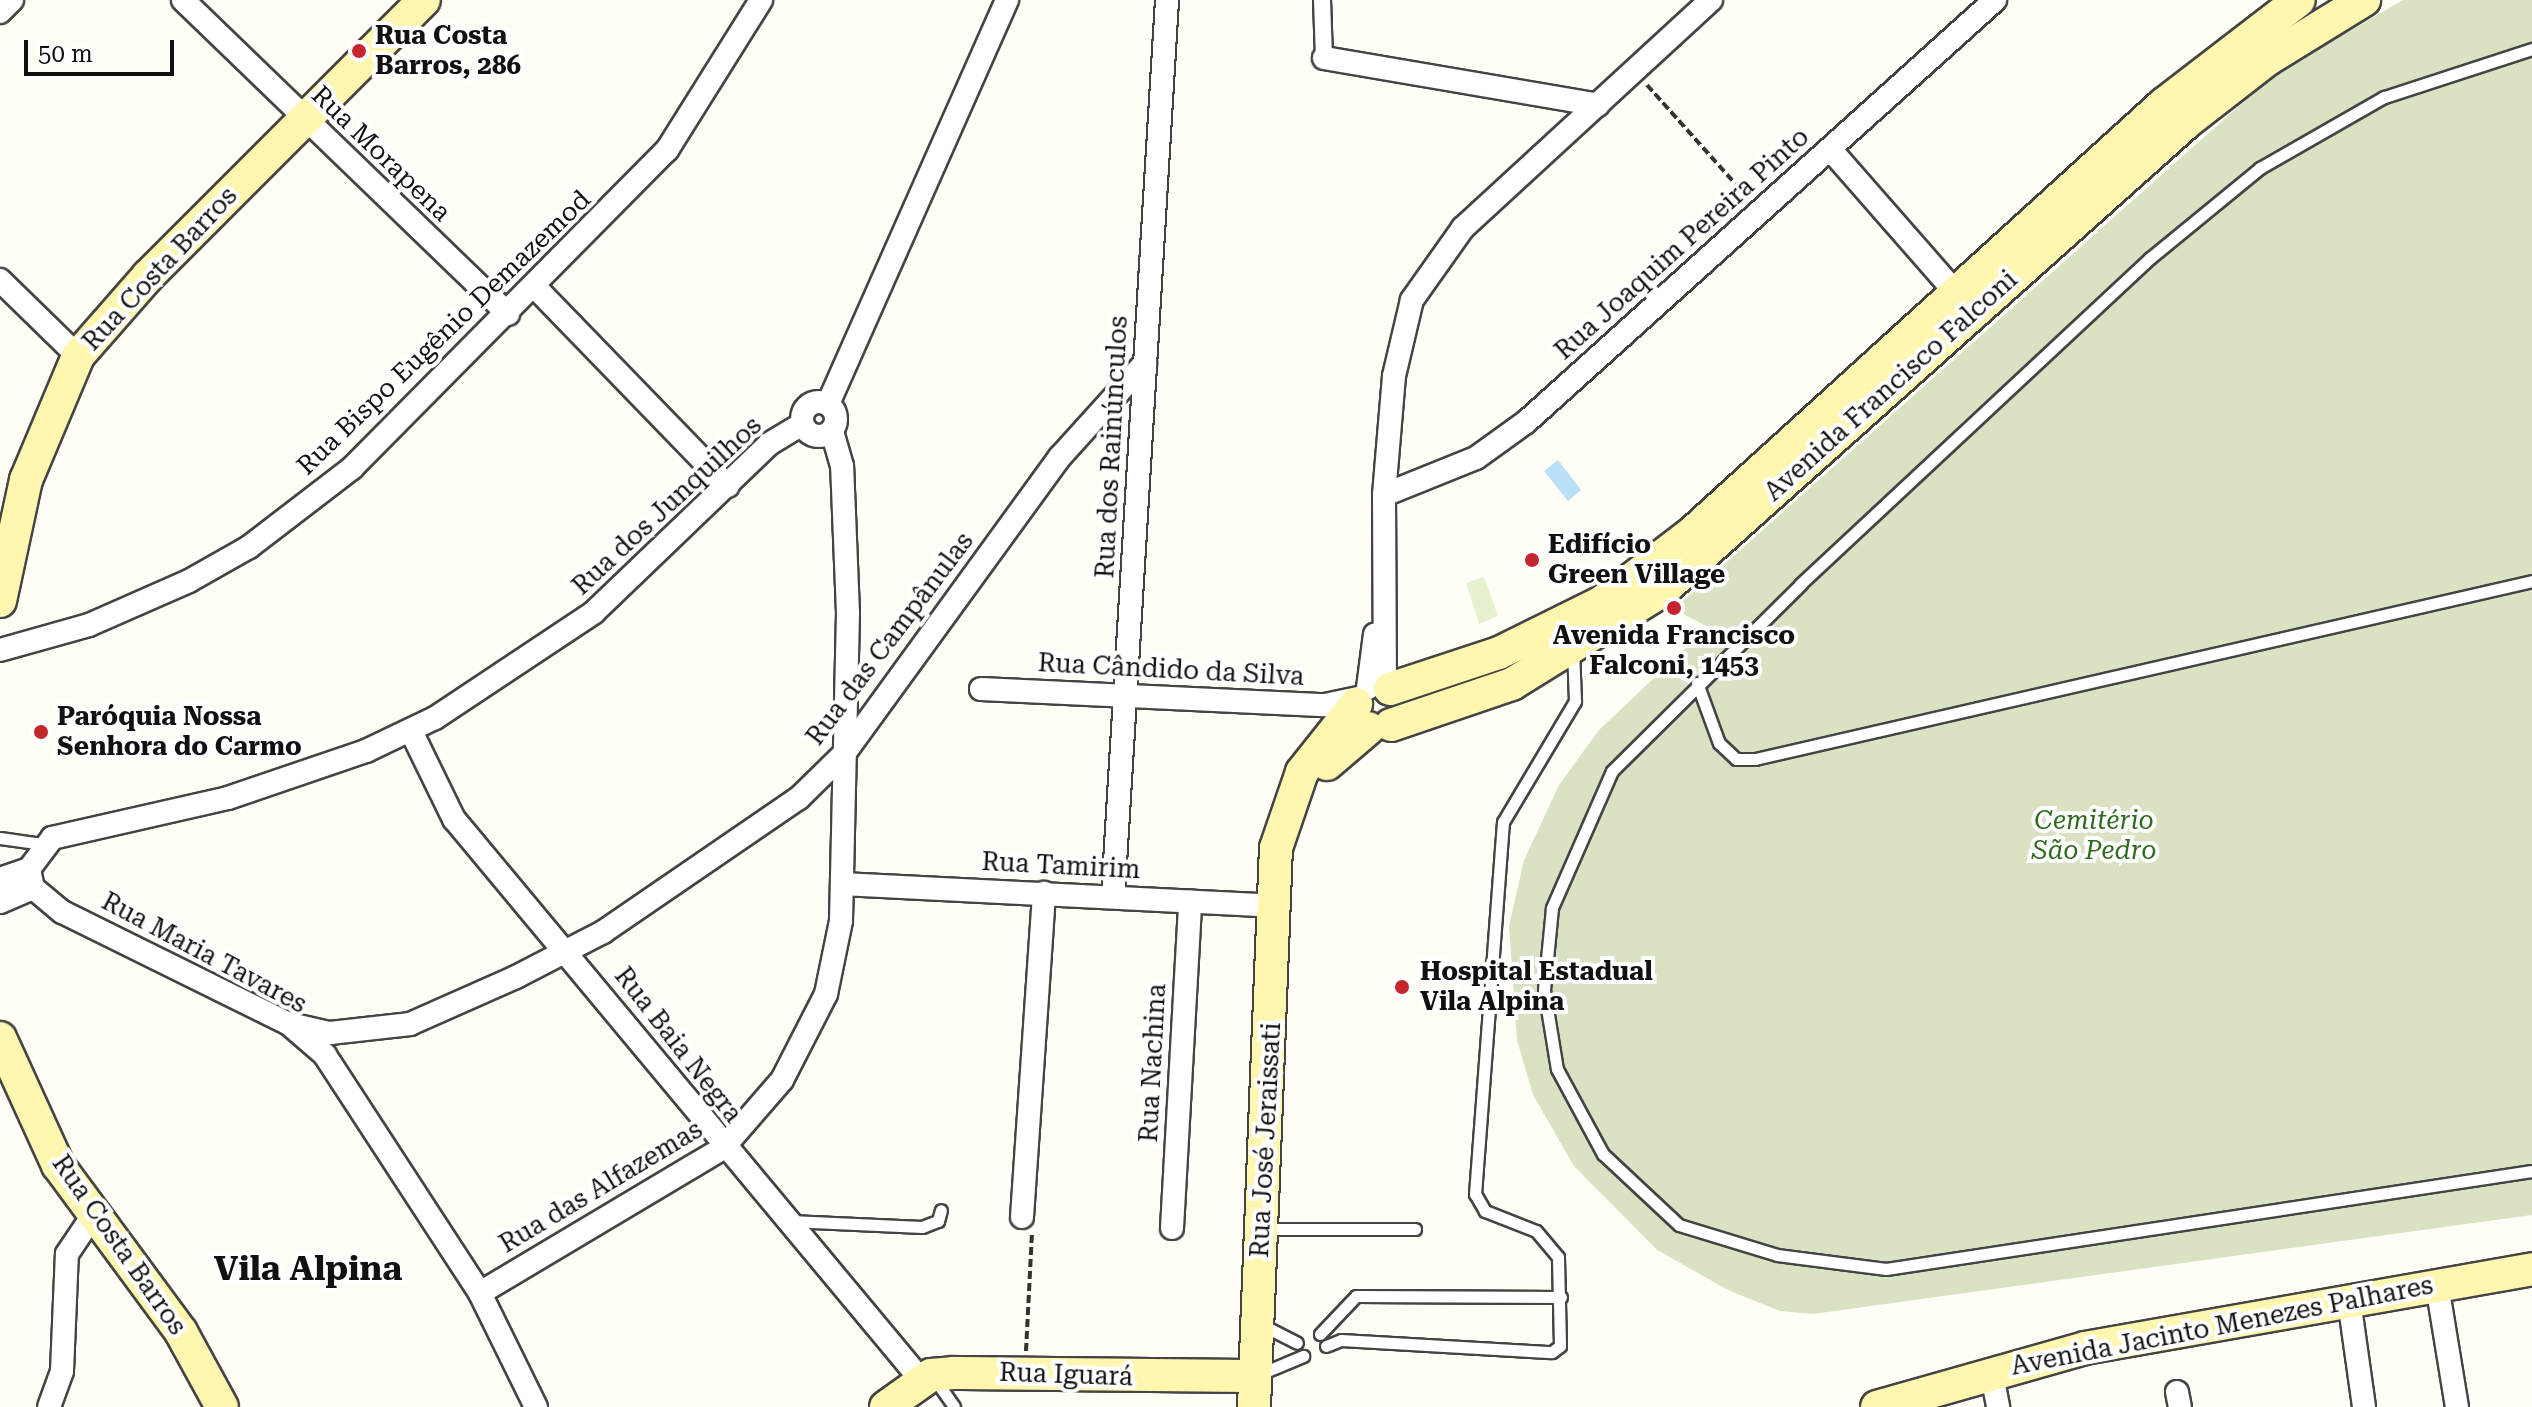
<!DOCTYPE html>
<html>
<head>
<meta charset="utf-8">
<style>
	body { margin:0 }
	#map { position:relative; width:2532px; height:1407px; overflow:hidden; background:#fffdf5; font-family:"Roboto Serif",serif }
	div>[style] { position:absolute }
	.cemetery>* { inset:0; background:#d9e3c4 }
	.pitch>* { inset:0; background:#e6f2cf }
	.water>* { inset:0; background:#b9e0f7 }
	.path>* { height:4px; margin-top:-2px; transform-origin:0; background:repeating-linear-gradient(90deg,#333 0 8px,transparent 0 12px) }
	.roads { filter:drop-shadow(2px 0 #444) drop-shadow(-2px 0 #444) drop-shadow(0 2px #444) drop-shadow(0 -2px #444) }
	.service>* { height:11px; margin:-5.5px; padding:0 5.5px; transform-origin:5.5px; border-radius:5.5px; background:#fff }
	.pedestrian>* { height:16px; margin:-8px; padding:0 8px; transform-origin:8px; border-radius:8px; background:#fff }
	.minor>* { height:22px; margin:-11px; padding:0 11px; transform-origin:11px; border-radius:11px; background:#fff }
	.minor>.ring { margin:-11px; padding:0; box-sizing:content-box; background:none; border:22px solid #fff; border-radius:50% }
	.secondary>* { height:32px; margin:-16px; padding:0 16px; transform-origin:16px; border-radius:16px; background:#fff6b0 }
	.dots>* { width:22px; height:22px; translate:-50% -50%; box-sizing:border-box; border:4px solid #fff; border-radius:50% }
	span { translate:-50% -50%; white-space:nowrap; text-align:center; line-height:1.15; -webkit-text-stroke:8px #fff; paint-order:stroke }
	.poi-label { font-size:26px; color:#111; font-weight:700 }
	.left { translate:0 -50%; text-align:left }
	.street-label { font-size:26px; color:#111 }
	.park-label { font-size:26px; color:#2f6b1f; font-style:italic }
	.district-label { font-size:34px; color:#111; font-weight:700 }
	.scale { position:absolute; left:24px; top:40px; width:150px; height:36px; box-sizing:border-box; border:4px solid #111; border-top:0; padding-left:10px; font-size:24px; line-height:28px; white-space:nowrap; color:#111; -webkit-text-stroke:6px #fff; paint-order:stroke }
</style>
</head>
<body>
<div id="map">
	<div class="cemetery">
		<div style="clip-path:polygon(2403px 0,2532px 0,2532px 1215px,1813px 1314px,1780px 1311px,1730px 1291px,1657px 1250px,1574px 1166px,1533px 1095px,1517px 1040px,1509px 926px,1524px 860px,1559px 785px,1599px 730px,1708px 627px,1674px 609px,2275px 74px)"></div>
	</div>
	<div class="pitch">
		<div style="clip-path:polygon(1484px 577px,1498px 616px,1479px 624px,1466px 583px)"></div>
	</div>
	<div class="water">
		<div style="clip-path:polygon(1558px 460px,1581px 490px,1568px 501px,1544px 471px)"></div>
	</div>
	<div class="path">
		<div style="left:1647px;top:85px;width:152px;rotate:48.2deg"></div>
		<div style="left:1026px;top:1351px;width:119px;rotate:-87.1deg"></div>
	</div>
	<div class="roads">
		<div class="service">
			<div style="left:2532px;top:49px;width:156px;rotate:162deg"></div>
			<div style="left:2384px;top:97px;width:143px;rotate:150.2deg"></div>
			<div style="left:2260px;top:168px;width:142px;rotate:140.7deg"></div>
			<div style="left:2150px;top:258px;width:478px;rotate:137deg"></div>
			<div style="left:1801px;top:584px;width:266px;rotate:135.3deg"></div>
			<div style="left:1612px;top:771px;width:150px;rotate:113.7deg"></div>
			<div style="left:1552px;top:908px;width:82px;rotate:95.6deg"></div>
			<div style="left:1544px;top:990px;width:80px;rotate:80.7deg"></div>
			<div style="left:1557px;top:1069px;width:97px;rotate:61.6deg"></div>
			<div style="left:1603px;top:1154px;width:104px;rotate:43.1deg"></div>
			<div style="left:1679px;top:1225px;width:102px;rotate:17deg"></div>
			<div style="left:1777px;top:1255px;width:110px;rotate:7.3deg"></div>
			<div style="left:1886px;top:1269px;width:653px;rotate:-8.63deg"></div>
			<div style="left:1697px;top:683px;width:64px;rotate:69.9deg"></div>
			<div style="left:1719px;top:743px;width:23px;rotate:43deg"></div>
			<div style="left:1736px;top:759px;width:19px"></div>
			<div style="left:1755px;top:759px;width:797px;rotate:-12.9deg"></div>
			<div style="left:0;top:838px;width:42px;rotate:8.1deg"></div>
			<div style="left:790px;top:1221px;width:132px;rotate:2.6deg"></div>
			<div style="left:922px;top:1227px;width:17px;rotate:-21deg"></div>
			<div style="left:938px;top:1221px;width:11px;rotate:-75deg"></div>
			<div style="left:1263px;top:1229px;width:152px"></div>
			<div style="left:1262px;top:1325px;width:39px;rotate:27deg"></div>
			<div style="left:1320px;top:1334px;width:52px;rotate:-46.5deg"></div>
			<div style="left:1356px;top:1296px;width:205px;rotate:0.3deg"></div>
			<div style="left:1326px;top:1346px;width:16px;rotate:-22deg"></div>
			<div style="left:1341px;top:1340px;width:211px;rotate:3.3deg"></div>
			<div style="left:1552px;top:1352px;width:10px;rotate:-37deg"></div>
			<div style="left:1560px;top:1346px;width:89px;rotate:-91.3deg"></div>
			<div style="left:1558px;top:1257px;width:34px;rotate:-130deg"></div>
			<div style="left:1536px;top:1231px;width:55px;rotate:-158.6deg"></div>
			<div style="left:1485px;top:1211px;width:20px;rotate:-120deg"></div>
			<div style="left:1475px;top:1194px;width:373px;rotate:-85.7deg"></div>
			<div style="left:1503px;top:822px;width:141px;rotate:-59.2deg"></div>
			<div style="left:1575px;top:701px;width:51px;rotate:-92.2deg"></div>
			<div style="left:1260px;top:1374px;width:47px;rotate:-22.7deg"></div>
			<div style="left:934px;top:1378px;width:35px;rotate:55deg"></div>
		</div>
		<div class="pedestrian">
			<div style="left:1322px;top:0;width:58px;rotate:88deg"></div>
		</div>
		<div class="minor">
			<div style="left:183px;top:0;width:452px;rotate:44deg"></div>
			<div style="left:0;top:12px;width:17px;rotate:-45deg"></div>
			<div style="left:1324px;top:58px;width:278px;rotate:9.7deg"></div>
			<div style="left:1830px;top:149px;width:203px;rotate:48.8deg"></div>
			<div style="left:0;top:280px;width:109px;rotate:44.3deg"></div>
			<div style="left:535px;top:287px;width:277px;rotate:45.9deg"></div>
			<div class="ring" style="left:802px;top:402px;width:12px;height:12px"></div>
			<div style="left:828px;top:404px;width:442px;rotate:-66.1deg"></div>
			<div style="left:1384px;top:495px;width:99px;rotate:-21.9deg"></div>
			<div style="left:1476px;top:458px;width:62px;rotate:-35.8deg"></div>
			<div style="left:1526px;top:422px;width:631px;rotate:-41.98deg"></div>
			<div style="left:0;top:650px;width:92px;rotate:-15.7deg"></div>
			<div style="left:89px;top:625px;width:109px;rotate:-23.7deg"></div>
			<div style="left:189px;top:581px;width:69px;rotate:-29.5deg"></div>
			<div style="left:249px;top:547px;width:130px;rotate:-37.5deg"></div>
			<div style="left:352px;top:468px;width:448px;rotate:-45.3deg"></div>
			<div style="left:667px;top:150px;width:177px;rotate:-57.9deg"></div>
			<div style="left:1385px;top:687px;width:192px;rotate:-90.3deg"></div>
			<div style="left:1384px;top:495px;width:119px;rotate:-85.2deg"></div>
			<div style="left:1394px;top:376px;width:78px;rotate:-76.7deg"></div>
			<div style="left:1412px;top:300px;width:88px;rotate:-54.7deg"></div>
			<div style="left:1463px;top:228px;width:337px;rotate:-42.6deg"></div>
			<div style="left:1368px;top:688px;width:54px;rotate:-82.6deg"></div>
			<div style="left:981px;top:689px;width:344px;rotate:2.7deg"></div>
			<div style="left:1325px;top:705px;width:34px;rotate:-12deg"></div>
			<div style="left:411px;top:731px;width:98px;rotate:64deg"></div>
			<div style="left:454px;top:819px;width:731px;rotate:50.21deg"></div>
			<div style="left:0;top:879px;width:31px;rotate:-19deg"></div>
			<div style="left:843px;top:884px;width:435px;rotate:2.9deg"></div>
			<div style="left:1113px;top:896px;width:898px;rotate:-86.55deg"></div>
			<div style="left:0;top:902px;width:36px;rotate:-23deg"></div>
			<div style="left:294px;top:1025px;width:37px;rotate:13deg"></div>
			<div style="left:330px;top:1033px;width:81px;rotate:-6.4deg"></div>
			<div style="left:410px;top:1024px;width:116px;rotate:-23.9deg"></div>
			<div style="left:516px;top:977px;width:98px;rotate:-27.3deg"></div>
			<div style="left:603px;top:932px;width:237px;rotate:-34.4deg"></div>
			<div style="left:799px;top:798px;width:63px;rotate:-44.4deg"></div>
			<div style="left:844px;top:754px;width:367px;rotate:-54deg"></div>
			<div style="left:1060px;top:457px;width:127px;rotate:-47.9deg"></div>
			<div style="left:1022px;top:1217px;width:325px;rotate:-86.1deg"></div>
			<div style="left:1172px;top:1228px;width:327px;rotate:-86.8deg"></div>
			<div style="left:2437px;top:1285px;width:124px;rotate:80.7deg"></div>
			<div style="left:480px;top:1293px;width:283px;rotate:-30.8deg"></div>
			<div style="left:723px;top:1148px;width:90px;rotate:-49.1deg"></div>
			<div style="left:782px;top:1080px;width:97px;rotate:-62.9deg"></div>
			<div style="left:826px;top:994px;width:75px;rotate:-78.4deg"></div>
			<div style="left:841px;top:921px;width:308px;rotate:-88.7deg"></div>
			<div style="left:848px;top:613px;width:147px;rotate:-92.3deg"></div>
			<div style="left:842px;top:466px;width:37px;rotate:-106deg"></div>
			<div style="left:2349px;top:1300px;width:108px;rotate:82deg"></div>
			<div style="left:1991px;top:1370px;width:38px;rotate:79deg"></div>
			<div style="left:2177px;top:1392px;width:15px;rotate:79deg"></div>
			<div style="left:49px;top:1407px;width:38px;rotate:-70deg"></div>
			<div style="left:62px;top:1371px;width:117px;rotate:-87.6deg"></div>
			<div style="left:67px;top:1254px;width:48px;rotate:-56deg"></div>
			<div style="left:536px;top:1407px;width:127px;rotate:-116.2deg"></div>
			<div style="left:480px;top:1293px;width:284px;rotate:-123.1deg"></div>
			<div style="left:325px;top:1055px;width:48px;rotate:-139.3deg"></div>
			<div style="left:289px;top:1024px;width:253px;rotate:-153.7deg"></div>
			<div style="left:62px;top:912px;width:38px;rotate:-140deg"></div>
			<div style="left:33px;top:888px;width:19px;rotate:-102deg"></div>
			<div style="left:29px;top:869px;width:39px;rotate:-53deg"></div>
			<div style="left:52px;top:838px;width:180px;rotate:-12.8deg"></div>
			<div style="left:228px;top:798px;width:146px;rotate:-18.8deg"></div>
			<div style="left:366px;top:751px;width:76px;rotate:-25.6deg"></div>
			<div style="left:435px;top:718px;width:190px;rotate:-33.6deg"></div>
			<div style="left:593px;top:613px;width:244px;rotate:-43.8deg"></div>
			<div style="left:769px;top:444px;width:39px;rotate:-31deg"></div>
		</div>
		<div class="secondary">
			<div style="left:0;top:601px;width:124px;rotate:-77.9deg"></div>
			<div style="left:26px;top:480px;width:134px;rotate:-67.2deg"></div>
			<div style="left:78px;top:356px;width:106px;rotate:-48.8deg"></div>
			<div style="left:148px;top:276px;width:390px;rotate:-45deg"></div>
			<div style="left:1390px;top:689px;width:115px;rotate:-18.3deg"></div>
			<div style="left:1499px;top:653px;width:115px;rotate:-26.3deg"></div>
			<div style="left:1602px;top:602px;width:113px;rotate:-37.5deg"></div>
			<div style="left:1692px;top:533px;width:638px;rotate:-42.27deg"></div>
			<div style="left:2164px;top:104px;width:170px;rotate:-37.6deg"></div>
			<div style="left:1391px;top:725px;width:128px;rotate:-18.7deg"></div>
			<div style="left:1512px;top:684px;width:176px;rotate:-31.8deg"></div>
			<div style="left:1662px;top:591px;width:705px;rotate:-41.78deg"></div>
			<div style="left:2188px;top:121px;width:101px;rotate:-37.8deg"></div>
			<div style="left:2268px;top:59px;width:113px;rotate:-31.6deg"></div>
			<div style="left:1327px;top:764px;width:55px;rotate:-40.6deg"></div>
			<div style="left:0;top:1038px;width:140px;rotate:65.5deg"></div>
			<div style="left:58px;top:1165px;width:207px;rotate:53.6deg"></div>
			<div style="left:181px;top:1332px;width:85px;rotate:61.3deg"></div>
			<div style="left:886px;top:1407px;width:55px;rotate:-35.4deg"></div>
			<div style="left:931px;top:1375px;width:22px;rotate:-5deg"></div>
			<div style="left:953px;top:1373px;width:302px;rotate:0.6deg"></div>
			<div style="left:1254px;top:1407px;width:559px;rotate:-87.75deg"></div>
			<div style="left:1276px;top:848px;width:80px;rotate:-71.1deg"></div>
			<div style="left:1302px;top:772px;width:87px;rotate:-51.5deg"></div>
			<div style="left:1877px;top:1407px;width:216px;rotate:-15.8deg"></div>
			<div style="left:2085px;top:1348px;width:454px;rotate:-10deg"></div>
		</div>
	</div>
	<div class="dots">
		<div style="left:359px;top:51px;background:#c4262e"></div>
		<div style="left:1532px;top:560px;background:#c4262e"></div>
		<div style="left:1674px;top:608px;background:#c4262e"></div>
		<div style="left:41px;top:732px;background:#c4262e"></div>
		<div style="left:1402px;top:987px;background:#c4262e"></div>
	</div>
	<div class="poi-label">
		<span class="left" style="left:375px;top:51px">Rua Costa<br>Barros, 286</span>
		<span class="left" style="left:1548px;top:560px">Edifício<br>Green Village</span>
		<span style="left:1674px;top:651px">Avenida Francisco<br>Falconi, 1453</span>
		<span class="left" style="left:57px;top:732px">Paróquia Nossa<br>Senhora do Carmo</span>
		<span class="left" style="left:1420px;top:987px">Hospital Estadual<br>Vila Alpina</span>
	</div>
	<div class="street-label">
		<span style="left:381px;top:154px;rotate:44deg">Rua Morapena</span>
		<span style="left:1682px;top:244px;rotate:-42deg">Rua Joaquim Pereira Pinto</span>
		<span style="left:160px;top:269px;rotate:-47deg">Rua Costa Barros</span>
		<span style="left:444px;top:333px;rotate:-44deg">Rua Bispo Eugênio Demazemod</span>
		<span style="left:1891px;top:386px;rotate:-42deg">Avenida Francisco Falconi</span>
		<span style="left:1112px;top:447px;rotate:-87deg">Rua dos Rainúnculos</span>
		<span style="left:667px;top:506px;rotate:-43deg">Rua dos Junquilhos</span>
		<span style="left:890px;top:639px;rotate:-53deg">Rua das Campânulas</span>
		<span style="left:1171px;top:670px;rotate:3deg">Rua Cândido da Silva</span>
		<span style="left:1061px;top:866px;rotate:3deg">Rua Tamirim</span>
		<span style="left:204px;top:953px;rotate:28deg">Rua Maria Tavares</span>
		<span style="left:678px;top:1045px;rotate:52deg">Rua Baia Negra</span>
		<span style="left:1153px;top:1063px;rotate:-87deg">Rua Nachina</span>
		<span style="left:1266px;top:1140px;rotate:-87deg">Rua José Jeraissati</span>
		<span style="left:601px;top:1187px;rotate:-31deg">Rua das Alfazemas</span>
		<span style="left:119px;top:1245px;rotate:55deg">Rua Costa Barros</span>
		<span style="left:2222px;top:1326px;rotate:-11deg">Avenida Jacinto Menezes Palhares</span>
		<span style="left:1066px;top:1375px;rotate:2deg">Rua Iguará</span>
	</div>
	<div class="park-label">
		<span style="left:2094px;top:836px">Cemitério<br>São Pedro</span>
	</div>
	<div class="district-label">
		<span style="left:308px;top:1269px">Vila Alpina</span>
	</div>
	<div class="scale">50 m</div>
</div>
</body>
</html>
